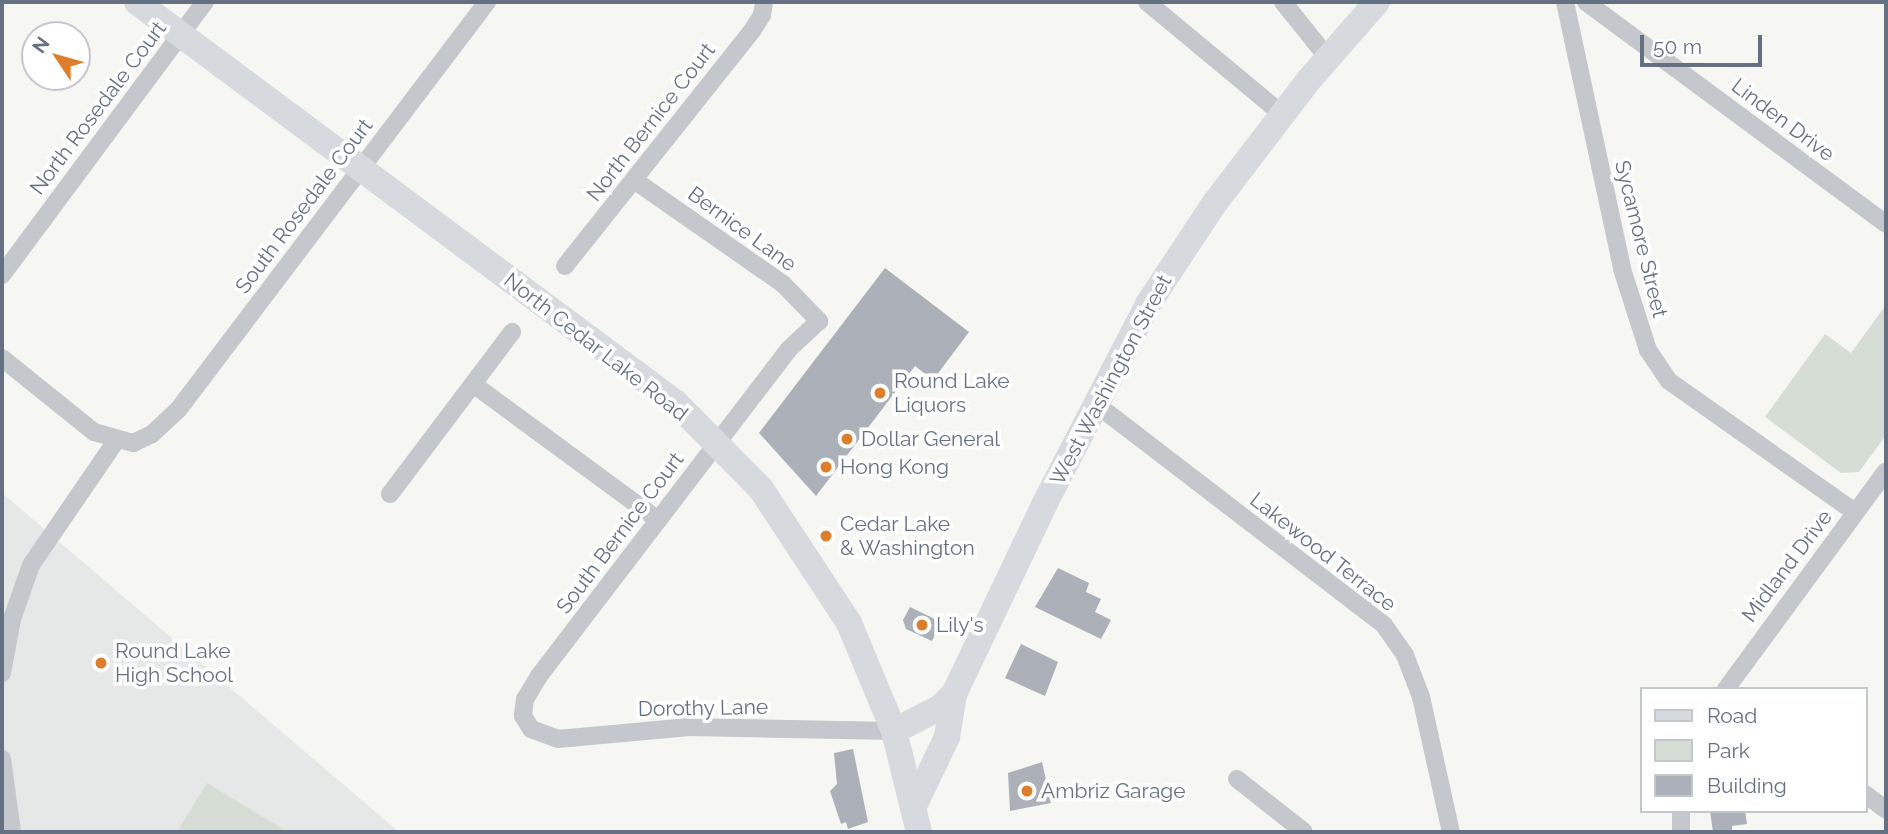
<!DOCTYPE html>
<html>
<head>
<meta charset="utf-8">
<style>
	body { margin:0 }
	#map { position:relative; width:1888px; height:834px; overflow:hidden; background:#f6f6f3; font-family:Raleway,sans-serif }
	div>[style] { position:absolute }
	.built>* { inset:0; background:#e6e7e7 }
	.green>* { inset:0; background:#d6ddd4 }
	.building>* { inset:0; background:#acb1b9 }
	.minor>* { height:18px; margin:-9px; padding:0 9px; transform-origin:9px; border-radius:9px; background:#c4c7cb }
	.secondary>* { height:26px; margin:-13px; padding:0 13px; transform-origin:13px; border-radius:13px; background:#d6d9de }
	.dots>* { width:19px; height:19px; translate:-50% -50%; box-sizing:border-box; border:4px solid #fff; border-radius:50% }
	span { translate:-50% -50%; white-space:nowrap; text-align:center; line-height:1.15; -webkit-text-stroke:7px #fff; paint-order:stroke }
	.street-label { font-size:21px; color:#667083 }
	.poi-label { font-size:21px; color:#667083 }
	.left { translate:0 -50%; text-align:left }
	.frame { position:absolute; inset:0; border:4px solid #667083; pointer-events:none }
	.legend { position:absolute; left:1640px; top:687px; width:228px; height:126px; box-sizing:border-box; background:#fff; border:2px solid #c2c6cd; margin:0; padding:9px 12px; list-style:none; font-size:21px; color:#667083 }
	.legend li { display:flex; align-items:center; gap:14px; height:35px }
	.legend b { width:35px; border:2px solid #c2c6cd }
	.north { position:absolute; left:21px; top:21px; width:70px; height:70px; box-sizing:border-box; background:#fff; border:2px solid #c2c6cd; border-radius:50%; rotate:306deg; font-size:19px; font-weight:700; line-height:28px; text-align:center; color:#667083 }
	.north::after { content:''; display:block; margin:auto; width:24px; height:32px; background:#dd7e2d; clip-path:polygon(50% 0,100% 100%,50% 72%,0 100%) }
	.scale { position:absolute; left:1640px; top:35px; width:122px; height:32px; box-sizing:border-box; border:4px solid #667083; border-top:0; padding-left:9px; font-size:21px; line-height:24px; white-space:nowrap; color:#667083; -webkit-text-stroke:5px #fff; paint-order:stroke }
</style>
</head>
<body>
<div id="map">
	<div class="built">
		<div style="clip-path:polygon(2px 493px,399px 832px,2px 832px)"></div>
	</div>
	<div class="green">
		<div style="clip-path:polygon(1886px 305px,1886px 435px,1859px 472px,1841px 473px,1765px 417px,1825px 334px,1851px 353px)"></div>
		<div style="clip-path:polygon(207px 783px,288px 832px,177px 832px)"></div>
	</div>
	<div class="building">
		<div style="clip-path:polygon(885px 268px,969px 332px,933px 380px,915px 366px,816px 496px,759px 433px)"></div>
		<div style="clip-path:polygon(1058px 568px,1089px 583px,1086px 592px,1101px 599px,1095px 612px,1111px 620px,1101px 639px,1035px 607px)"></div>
		<div style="clip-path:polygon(910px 607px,941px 622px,932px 641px,906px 629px,903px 620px)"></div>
		<div style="clip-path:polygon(1021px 644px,1058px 662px,1045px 696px,1005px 678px)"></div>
		<div style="clip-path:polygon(853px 749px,868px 822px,848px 829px,846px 822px,841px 824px,830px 791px,837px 784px,834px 753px)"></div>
		<div style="clip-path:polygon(1042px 762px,1051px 803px,1010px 811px,1008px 773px)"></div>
		<div style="clip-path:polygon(1710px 811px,1745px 811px,1747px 824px,1732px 826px,1732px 832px,1713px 832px)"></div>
	</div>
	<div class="minor">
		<div style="left:1147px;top:2px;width:175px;rotate:39.7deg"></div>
		<div style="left:1283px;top:2px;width:72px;rotate:51.2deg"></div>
		<div style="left:1565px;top:2px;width:273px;rotate:77.9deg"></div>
		<div style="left:1622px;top:269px;width:85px;rotate:72.2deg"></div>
		<div style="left:1648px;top:350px;width:37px;rotate:56deg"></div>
		<div style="left:1669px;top:381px;width:228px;rotate:35.2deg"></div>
		<div style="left:1586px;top:2px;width:373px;rotate:36.5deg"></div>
		<div style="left:634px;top:180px;width:182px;rotate:34.9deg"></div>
		<div style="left:783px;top:284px;width:52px;rotate:45.8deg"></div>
		<div style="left:819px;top:321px;width:41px;rotate:137deg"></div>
		<div style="left:789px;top:349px;width:412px;rotate:127.4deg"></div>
		<div style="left:539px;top:676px;width:27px;rotate:121deg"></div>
		<div style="left:525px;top:699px;width:17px;rotate:97deg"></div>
		<div style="left:523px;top:716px;width:15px;rotate:58deg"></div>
		<div style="left:531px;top:729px;width:29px;rotate:20deg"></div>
		<div style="left:558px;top:739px;width:132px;rotate:-5.2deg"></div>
		<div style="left:689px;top:727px;width:205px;rotate:1.1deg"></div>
		<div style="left:565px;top:266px;width:300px;rotate:-51.5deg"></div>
		<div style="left:752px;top:31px;width:19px;rotate:-58deg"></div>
		<div style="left:762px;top:15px;width:13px;rotate:-81deg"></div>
		<div style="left:2px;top:275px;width:340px;rotate:-53.4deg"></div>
		<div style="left:2px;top:358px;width:118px;rotate:38.8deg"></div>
		<div style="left:94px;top:432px;width:41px;rotate:15.8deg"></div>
		<div style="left:133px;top:443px;width:21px;rotate:-25deg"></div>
		<div style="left:152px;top:434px;width:35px;rotate:-43deg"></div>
		<div style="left:178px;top:410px;width:512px;rotate:-52.86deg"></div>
		<div style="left:473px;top:384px;width:230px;rotate:36.3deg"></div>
		<div style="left:1096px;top:404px;width:363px;rotate:37.5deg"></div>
		<div style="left:1384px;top:625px;width:37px;rotate:55deg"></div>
		<div style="left:1405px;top:655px;width:45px;rotate:69.1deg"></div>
		<div style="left:1421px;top:697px;width:138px;rotate:77.5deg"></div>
		<div style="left:390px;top:494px;width:203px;rotate:-53deg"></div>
		<div style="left:2px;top:673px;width:55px;rotate:-79.5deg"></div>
		<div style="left:12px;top:619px;width:57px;rotate:-70.6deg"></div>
		<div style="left:31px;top:565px;width:150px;rotate:-55.6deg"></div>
		<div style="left:1726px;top:689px;width:270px;rotate:-53.7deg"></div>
		<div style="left:2px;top:759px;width:74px;rotate:82.2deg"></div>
		<div style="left:1237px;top:779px;width:85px;rotate:38.3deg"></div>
		<div style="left:1865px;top:794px;width:26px;rotate:37deg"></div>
		<div style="left:1681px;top:832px;width:21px;rotate:-90deg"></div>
	</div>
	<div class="secondary">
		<div style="left:137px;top:2px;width:672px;rotate:36.65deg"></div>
		<div style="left:676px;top:403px;width:121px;rotate:45.3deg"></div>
		<div style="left:761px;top:489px;width:160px;rotate:56.7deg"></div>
		<div style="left:849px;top:623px;width:117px;rotate:67.4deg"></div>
		<div style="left:894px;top:731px;width:104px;rotate:76.1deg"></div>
		<div style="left:894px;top:731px;width:53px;rotate:-27.1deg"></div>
		<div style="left:941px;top:707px;width:18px;rotate:-45deg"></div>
		<div style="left:954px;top:694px;width:212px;rotate:-64.5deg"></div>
		<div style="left:1045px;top:503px;width:224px;rotate:-62.6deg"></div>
		<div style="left:1148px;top:304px;width:120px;rotate:-56.6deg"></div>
		<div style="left:1214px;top:204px;width:155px;rotate:-52.6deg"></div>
		<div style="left:1308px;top:81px;width:105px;rotate:-48.9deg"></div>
		<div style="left:913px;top:808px;width:79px;rotate:-64.4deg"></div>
		<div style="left:947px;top:737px;width:44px;rotate:-80.8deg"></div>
	</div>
	<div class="dots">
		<div style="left:880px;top:393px;background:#dd7e2d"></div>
		<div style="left:847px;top:439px;background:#dd7e2d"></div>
		<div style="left:826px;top:467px;background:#dd7e2d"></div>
		<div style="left:826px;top:536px;background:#dd7e2d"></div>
		<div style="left:922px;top:625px;background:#dd7e2d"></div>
		<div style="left:101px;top:663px;background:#dd7e2d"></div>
		<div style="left:1027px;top:791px;background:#dd7e2d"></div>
	</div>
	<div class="street-label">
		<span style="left:98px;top:108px;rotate:-53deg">North Rosedale Court</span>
		<span style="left:1783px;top:120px;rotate:37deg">Linden Drive</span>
		<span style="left:651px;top:122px;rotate:-52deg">North Bernice Court</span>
		<span style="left:304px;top:206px;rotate:-53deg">South Rosedale Court</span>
		<span style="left:742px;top:229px;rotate:36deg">Bernice Lane</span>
		<span style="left:1641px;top:239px;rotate:76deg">Sycamore Street</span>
		<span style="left:596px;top:347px;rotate:38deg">North Cedar Lake Road</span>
		<span style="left:1111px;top:380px;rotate:-62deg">West Washington Street</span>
		<span style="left:620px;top:533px;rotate:-53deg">South Bernice Court</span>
		<span style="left:1323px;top:552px;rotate:38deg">Lakewood Terrace</span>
		<span style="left:1787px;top:566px;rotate:-53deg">Midland Drive</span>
		<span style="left:703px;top:708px;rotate:-1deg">Dorothy Lane</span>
	</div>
	<div class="poi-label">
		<span class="left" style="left:894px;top:393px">Round Lake<br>Liquors</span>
		<span class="left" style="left:861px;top:439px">Dollar General</span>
		<span class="left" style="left:840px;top:467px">Hong Kong</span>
		<span class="left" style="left:840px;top:536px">Cedar Lake<br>&amp; Washington</span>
		<span class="left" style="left:936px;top:625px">Lily's</span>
		<span class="left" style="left:115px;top:663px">Round Lake<br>High School</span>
		<span class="left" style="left:1041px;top:791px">Ambriz Garage</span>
	</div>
	<div class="frame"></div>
	<ul class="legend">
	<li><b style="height:9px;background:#d6d9de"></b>Road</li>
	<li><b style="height:19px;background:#d6ddd4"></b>Park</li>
	<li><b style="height:19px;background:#acb1b9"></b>Building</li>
	</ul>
	<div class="north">N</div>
	<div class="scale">50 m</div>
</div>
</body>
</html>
